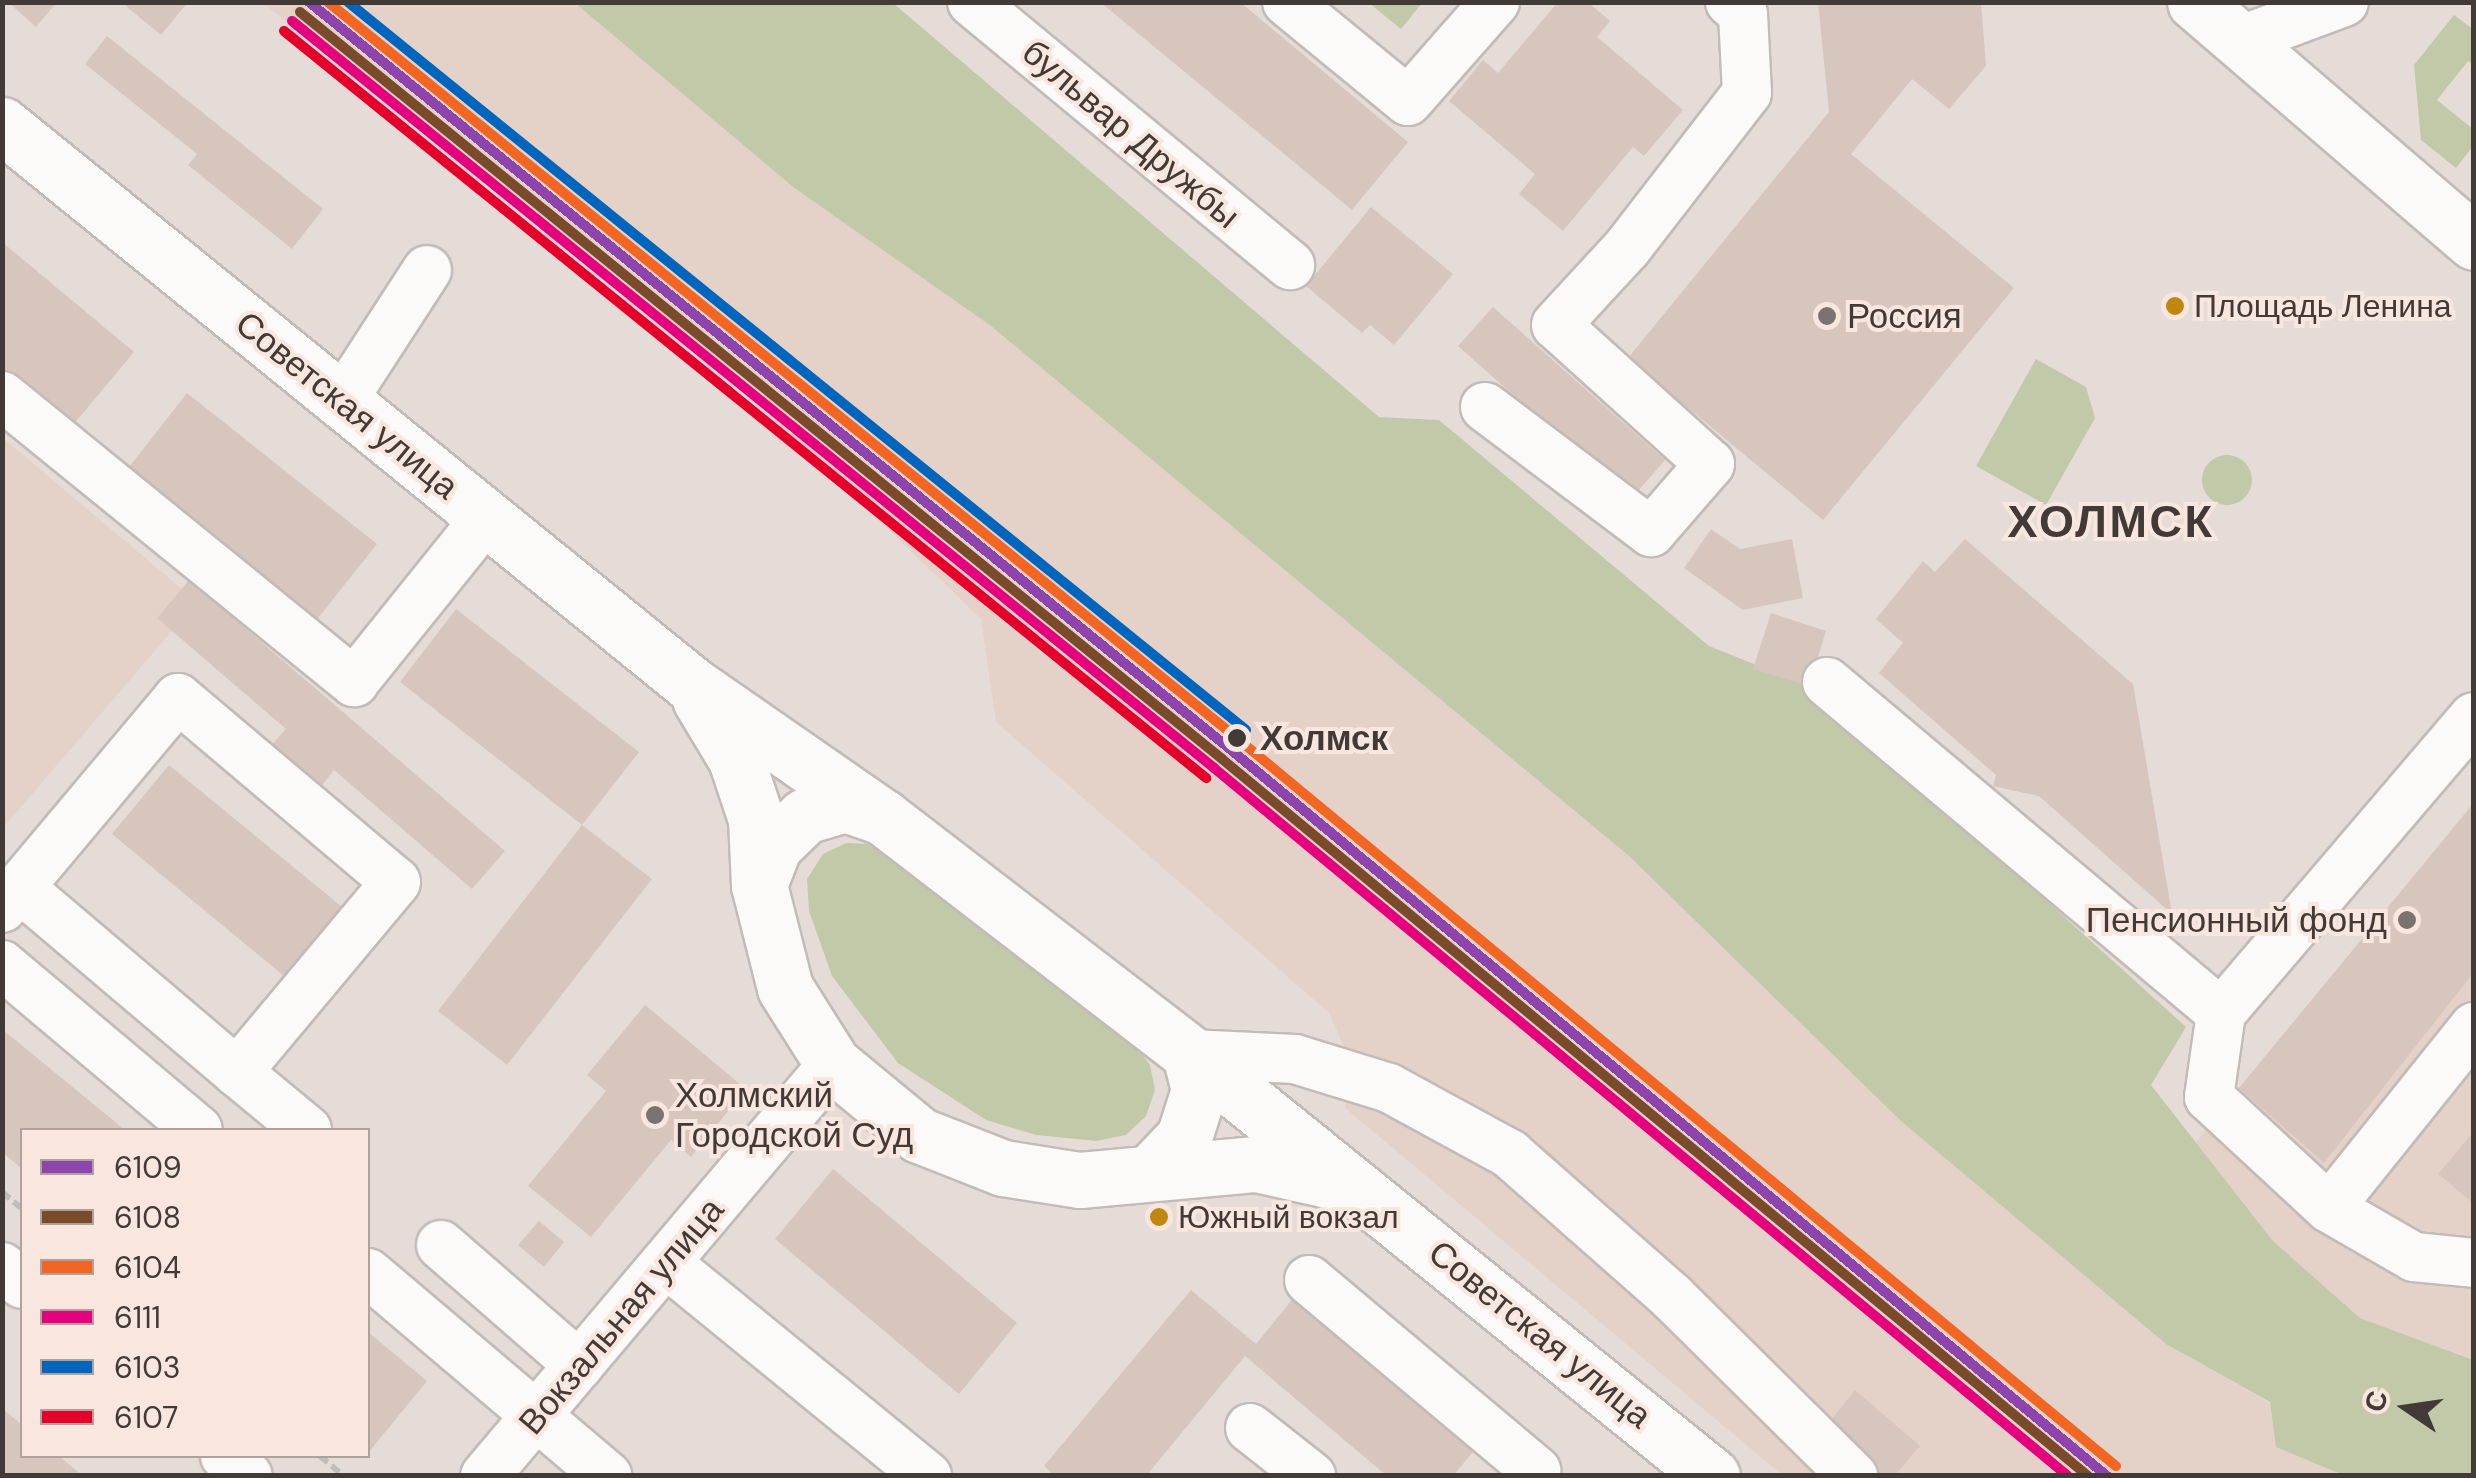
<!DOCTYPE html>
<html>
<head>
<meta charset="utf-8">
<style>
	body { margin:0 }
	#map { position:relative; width:2476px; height:1478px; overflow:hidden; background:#e5dcd8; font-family:"DM Sans",sans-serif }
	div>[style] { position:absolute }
	.built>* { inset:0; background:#e4d2c9 }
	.green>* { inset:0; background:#c2c9a8 }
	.round { border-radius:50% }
	.building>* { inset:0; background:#d6c6be }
	.path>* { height:6px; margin-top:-3px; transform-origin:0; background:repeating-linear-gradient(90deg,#c0bdbb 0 10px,transparent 0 15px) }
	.roads { filter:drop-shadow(2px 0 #c2bbb8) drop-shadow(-2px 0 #c2bbb8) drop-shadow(0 2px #c2bbb8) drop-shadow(0 -2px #c2bbb8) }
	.minor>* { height:48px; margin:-24px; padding:0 24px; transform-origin:24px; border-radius:24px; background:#fbfaf9 }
	.major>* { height:55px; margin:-27.5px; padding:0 27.5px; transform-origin:27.5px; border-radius:27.5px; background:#fbfaf9 }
	.rail-1>* { height:10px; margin:-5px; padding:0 5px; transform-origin:5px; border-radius:5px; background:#8e44ad }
	.rail-2>* { height:10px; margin:-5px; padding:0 5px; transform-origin:5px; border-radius:5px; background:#7a4b2a }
	.rail-3>* { height:10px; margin:-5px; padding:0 5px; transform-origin:5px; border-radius:5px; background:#f26522 }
	.rail-4>* { height:10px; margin:-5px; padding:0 5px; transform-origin:5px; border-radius:5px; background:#e5007d }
	.rail-5>* { height:10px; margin:-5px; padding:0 5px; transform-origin:5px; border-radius:5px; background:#0065bd }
	.rail-6>* { height:10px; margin:-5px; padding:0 5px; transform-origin:5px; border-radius:5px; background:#e4002b }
	.dots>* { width:28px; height:28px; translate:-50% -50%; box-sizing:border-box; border:5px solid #f9e7df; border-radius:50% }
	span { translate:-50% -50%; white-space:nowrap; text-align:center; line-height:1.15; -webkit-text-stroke:8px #f9e7df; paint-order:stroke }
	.bus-label { font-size:32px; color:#413a37 }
	.left { translate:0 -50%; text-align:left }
	.street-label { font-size:35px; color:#413a37 }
	.poi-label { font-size:35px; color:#413a37 }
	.right { translate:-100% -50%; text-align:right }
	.stop-label { font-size:35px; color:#413a37; font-weight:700 }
	.district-label { font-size:45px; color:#413a37; font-weight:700; letter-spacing:2.5px }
	.frame { position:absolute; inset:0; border:5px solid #413a37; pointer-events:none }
	.legend { position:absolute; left:20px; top:1128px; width:350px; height:330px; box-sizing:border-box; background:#f9e7df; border:2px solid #afa29c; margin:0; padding:12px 18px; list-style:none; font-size:30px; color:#413a37 }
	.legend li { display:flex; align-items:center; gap:20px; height:50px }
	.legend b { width:50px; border:2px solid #afa29c }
	.north { position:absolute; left:2356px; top:1358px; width:100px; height:100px; -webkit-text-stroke:8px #f9e7df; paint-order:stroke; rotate:283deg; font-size:28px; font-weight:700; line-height:40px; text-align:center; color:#413a37 }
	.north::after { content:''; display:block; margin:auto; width:35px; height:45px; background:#413a37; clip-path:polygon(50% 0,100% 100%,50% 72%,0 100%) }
</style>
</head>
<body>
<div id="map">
	<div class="built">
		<div style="clip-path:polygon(263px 3px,575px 3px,793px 187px,991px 326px,1629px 856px,1902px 1122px,2166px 1344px,2270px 1403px,2277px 1447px,2343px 1475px,1782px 1475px,1345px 1108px,1348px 1055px,1329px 1013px,996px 722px,981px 619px,724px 371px)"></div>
		<div style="clip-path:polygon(3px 438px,182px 589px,157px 618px,172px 631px,3px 828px)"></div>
		<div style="clip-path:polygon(2473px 803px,2473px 1360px,2360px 1318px,2273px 1241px,2196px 1142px)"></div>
	</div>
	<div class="green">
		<div style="clip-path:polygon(575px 3px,893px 3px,1379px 417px,1439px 420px,1709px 646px,1809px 686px,2186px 1027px,2151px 1085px,2273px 1241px,2360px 1318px,2473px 1360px,2473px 1475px,2343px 1475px,2276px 1447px,2270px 1402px,2166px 1344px,1902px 1122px,1629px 856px,991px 326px,793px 187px)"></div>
		<div style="clip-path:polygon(1369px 3px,1422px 3px,1401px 29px)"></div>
		<div style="clip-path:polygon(2454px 15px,2474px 30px,2473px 65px,2468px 61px,2437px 100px,2473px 129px,2473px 146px,2456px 168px,2421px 140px,2414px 65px)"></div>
		<div style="clip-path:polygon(2036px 359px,2086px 387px,2095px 418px,2046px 505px,1976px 466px)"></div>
		<div class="round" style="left:2202px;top:455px;width:50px;height:50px"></div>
		<div style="clip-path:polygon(846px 843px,867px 844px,889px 857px,1133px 1043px,1150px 1065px,1155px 1090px,1146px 1116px,1126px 1135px,1096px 1141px,1036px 1135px,986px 1120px,898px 1063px,832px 976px,809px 911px,807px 879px,823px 854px)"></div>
	</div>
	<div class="building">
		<div style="clip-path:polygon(8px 2px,57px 2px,36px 27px)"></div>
		<div style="clip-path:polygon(121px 2px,188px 2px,161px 35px)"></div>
		<div style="clip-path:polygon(1100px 2px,1240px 2px,1408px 142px,1352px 210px)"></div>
		<div style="clip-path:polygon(1558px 2px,1588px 2px,1610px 21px,1597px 37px,1683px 110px,1644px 156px,1633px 147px,1563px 231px,1519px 194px,1535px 174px,1449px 101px,1483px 60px,1498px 73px)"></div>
		<div style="clip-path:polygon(1818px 2px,1981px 2px,1986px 66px,1949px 109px,1912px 79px,1851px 154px,2014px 288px,1823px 520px,1628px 358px,1829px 112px)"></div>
		<div style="clip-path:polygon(107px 36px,323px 209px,292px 249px,188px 165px,197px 154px,85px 64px)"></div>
		<div style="clip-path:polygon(1371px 207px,1453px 274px,1394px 345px,1370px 325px,1362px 333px,1306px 286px)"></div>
		<div style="clip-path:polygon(2px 242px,134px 352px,68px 431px,2px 377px)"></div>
		<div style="clip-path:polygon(1493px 307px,1665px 460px,1631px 499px,1458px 346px)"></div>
		<div style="clip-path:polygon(187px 393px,377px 544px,315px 622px,126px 471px)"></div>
		<div style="clip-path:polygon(1711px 529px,1740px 549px,1792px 539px,1803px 598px,1743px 610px,1684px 568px)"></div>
		<div style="clip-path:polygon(1965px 539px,2133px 684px,2172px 914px,2039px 796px,1993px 786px,1996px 775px,1879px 673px,1903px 643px,1876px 619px,1923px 561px,1935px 572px)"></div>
		<div style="clip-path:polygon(189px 580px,505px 851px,472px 889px,334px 770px,319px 789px,270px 747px,286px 729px,157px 618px)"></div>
		<div style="clip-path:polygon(456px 609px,639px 752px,582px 825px,400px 682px)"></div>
		<div style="clip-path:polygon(1771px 613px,1826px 631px,1809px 686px,1753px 669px)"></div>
		<div style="clip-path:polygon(169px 765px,347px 911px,290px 981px,112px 834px)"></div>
		<div style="clip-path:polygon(2474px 803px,2474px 972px,2324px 1163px,2239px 1088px)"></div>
		<div style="clip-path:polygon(582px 825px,652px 879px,507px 1065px,438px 1011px)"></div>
		<div style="clip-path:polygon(645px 1005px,746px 1089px,691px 1157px,671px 1140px,591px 1237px,528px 1186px,606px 1091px,587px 1075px)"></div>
		<div style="clip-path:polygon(2px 1029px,103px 1112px,125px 1130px,22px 1130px,22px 1169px,2px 1152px)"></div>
		<div style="clip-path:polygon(2474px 1131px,2474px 1204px,2438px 1174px)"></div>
		<div style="clip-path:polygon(833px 1169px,1017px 1323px,959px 1394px,775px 1239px)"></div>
		<div style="clip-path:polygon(539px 1221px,564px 1242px,544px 1267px,518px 1245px)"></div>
		<div style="clip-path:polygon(1191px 1290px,1256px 1344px,1296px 1295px,1477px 1447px,1453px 1476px,1387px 1476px,1245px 1356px,1146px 1476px,1055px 1476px,1044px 1466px)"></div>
		<div style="clip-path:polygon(368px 1332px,427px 1381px,368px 1453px)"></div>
		<div style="clip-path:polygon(1855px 1390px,1920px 1446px,1894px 1476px,1876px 1476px,1823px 1430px)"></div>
		<div style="clip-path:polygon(3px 1409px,22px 1425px,22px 1456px,59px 1456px,83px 1476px,3px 1476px)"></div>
	</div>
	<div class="path">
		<div style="left:2px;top:1192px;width:26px;rotate:40deg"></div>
		<div style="left:320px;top:1456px;width:31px;rotate:40deg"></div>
	</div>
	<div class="roads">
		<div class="minor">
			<div style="left:972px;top:2px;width:413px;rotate:39.6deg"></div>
			<div style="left:1287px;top:2px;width:156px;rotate:39.3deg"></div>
			<div style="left:1408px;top:101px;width:132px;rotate:-48.7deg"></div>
			<div style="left:2239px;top:41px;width:112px;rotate:-20.4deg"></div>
			<div style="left:2px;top:396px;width:454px;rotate:39.1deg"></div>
			<div style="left:354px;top:682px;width:211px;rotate:-51.2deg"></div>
			<div style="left:342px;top:401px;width:156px;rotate:-57deg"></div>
			<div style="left:1485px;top:407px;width:208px;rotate:37deg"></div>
			<div style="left:1651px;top:532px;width:90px;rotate:-49.1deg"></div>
			<div style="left:1710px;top:464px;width:207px;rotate:-137.9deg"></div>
			<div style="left:1556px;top:325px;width:105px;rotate:-47.3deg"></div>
			<div style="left:1627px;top:248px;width:196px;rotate:-52.3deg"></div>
			<div style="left:1747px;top:93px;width:79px;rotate:-92.9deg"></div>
			<div style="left:1743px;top:14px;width:18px;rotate:-137deg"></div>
			<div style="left:1827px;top:682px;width:515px;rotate:40.03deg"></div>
			<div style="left:2221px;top:1013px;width:389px;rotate:-49.5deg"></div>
			<div style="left:2px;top:908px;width:274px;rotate:-50deg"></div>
			<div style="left:178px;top:698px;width:285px;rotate:40.2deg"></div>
			<div style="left:396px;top:882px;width:248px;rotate:129.9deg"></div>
			<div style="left:237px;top:1072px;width:285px;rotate:-139.7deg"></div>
			<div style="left:2px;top:965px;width:256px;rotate:40.1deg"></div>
			<div style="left:2221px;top:1013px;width:85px;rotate:98.1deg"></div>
			<div style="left:2209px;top:1097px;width:163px;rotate:42.8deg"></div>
			<div style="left:2329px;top:1208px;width:98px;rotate:30deg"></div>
			<div style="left:2414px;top:1257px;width:60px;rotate:5.7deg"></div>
			<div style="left:1190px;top:1054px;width:105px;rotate:2.7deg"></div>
			<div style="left:1295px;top:1059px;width:98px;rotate:17.1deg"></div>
			<div style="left:1389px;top:1088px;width:138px;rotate:28.6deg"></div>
			<div style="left:1510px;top:1154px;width:216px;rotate:41.4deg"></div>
			<div style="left:1672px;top:1297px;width:255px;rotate:44.7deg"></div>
			<div style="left:237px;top:1072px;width:91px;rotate:39.6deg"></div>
			<div style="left:2329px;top:1208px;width:232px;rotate:-51.3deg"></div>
			<div style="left:441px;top:1245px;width:183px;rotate:41deg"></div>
			<div style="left:666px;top:1263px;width:337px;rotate:39.2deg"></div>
			<div style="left:2px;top:1267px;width:26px;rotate:40deg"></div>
			<div style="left:368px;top:1273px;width:314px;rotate:40.3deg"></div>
			<div style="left:1309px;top:1280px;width:297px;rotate:40deg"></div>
			<div style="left:1250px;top:1428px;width:78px;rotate:38.2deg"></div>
			<div style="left:225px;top:1456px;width:30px;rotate:41deg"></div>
			<div style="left:485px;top:1476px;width:539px;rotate:-49.81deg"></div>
		</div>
		<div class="major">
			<div style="left:2195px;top:2px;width:368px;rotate:40.7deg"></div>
			<div style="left:2px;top:125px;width:887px;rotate:39.05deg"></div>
			<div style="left:691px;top:684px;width:235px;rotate:34.8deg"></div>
			<div style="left:884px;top:818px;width:386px;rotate:37.6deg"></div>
			<div style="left:1190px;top:1054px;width:671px;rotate:38.95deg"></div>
			<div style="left:700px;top:699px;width:70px;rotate:59deg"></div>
			<div style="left:736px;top:759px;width:63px;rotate:71.6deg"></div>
			<div style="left:756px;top:819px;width:66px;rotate:87.4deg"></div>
			<div style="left:759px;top:885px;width:106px;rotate:75.8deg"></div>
			<div style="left:785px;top:988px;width:90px;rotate:57.7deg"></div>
			<div style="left:833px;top:1064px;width:112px;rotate:39.5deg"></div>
			<div style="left:919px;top:1135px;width:90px;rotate:21.4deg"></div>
			<div style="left:1003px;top:1168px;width:78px;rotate:8.9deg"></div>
			<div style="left:1080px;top:1180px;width:177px;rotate:-5.2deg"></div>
			<div style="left:1256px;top:1164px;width:87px;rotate:12.6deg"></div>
			<div style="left:759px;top:885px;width:42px;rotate:-69deg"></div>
			<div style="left:774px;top:846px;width:43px;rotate:-44.1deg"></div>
			<div style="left:805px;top:816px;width:42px;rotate:-16.7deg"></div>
			<div style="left:845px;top:804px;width:40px;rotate:18.9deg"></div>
			<div style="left:1150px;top:1173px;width:50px;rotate:-46.6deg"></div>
			<div style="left:1184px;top:1137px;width:49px;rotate:-72.3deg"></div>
			<div style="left:1199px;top:1090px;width:37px;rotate:-104deg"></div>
		</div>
	</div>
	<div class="rail-1">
		<div style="left:309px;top:2px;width:1186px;rotate:39.04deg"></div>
		<div style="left:1230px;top:749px;width:1139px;rotate:39.66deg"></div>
	</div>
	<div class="rail-2">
		<div style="left:300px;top:12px;width:1187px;rotate:39.01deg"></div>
		<div style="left:1222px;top:759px;width:1124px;rotate:39.62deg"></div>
	</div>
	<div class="rail-3">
		<div style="left:328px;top:2px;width:1171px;rotate:39deg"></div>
		<div style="left:1238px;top:739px;width:1140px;rotate:39.63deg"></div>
	</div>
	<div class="rail-4">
		<div style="left:292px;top:21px;width:1187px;rotate:39.01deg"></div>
		<div style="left:1214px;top:768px;width:1109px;rotate:39.66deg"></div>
	</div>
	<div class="rail-5">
		<div style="left:348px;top:2px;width:1156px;rotate:39.03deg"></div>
	</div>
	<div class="rail-6">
		<div style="left:284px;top:31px;width:1187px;rotate:39.01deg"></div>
	</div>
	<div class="dots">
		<div style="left:2175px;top:306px;background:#c08610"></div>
		<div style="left:1827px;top:316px;background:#7a736f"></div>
		<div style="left:1237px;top:738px;background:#413a37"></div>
		<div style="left:2407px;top:920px;background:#7a736f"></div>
		<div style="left:655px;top:1115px;background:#7a736f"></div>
		<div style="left:1159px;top:1217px;background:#c08610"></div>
	</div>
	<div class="bus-label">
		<span class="left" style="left:2194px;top:306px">Площадь Ленина</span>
		<span class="left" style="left:1178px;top:1217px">Южный вокзал</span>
	</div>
	<div class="street-label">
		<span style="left:1131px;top:134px;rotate:40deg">бульвар Дружбы</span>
		<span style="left:347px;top:405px;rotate:39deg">Советская улица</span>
		<span style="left:621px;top:1316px;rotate:-50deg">Вокзальная улица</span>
		<span style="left:1540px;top:1334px;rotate:39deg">Советская улица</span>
	</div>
	<div class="poi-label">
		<span class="left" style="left:1847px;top:316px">Россия</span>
		<span class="right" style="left:2387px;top:920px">Пенсионный фонд</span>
		<span class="left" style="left:675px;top:1115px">Холмский<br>Городской Суд</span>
	</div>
	<div class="stop-label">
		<span class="left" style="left:1260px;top:738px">Холмск</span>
	</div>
	<div class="district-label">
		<span style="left:2111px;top:522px">ХОЛМСК</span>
	</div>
	<div class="frame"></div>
	<ul class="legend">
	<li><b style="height:12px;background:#8e44ad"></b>6109</li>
	<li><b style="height:12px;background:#7a4b2a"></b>6108</li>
	<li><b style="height:12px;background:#f26522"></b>6104</li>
	<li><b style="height:12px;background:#e5007d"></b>6111</li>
	<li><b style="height:12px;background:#0065bd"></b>6103</li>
	<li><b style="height:12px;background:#e4002b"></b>6107</li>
	</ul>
	<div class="north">С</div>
</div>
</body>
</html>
